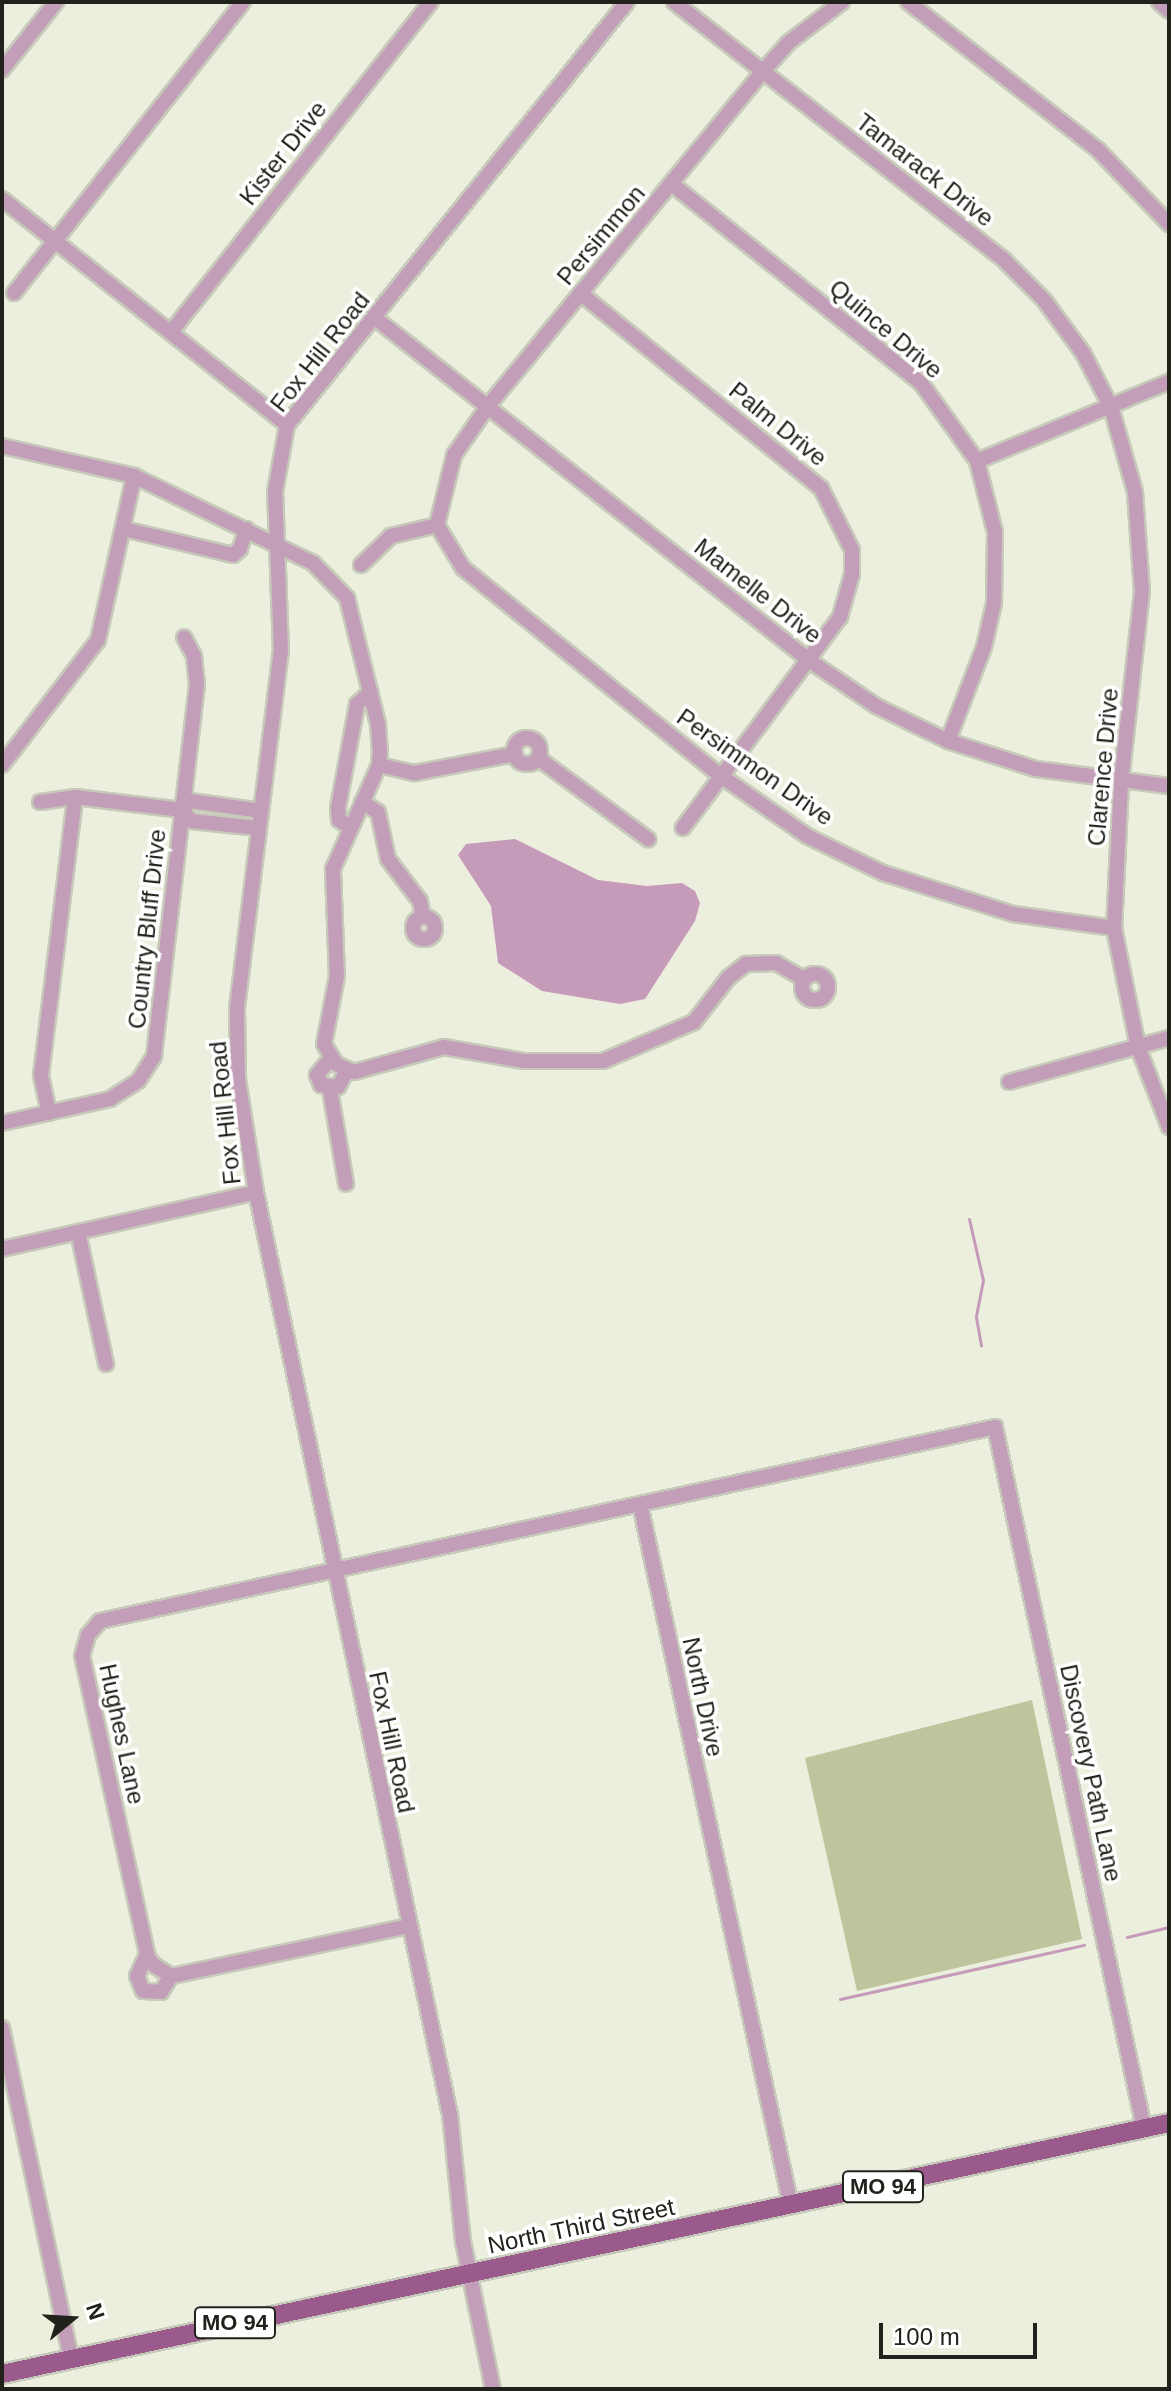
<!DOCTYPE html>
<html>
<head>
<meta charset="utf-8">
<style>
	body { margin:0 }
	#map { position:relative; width:1171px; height:2391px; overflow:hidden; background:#ecefdd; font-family:Helvetica,sans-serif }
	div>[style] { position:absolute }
	.green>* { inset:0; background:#bec59d }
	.water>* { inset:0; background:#c69bba }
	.stream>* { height:3px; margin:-1.5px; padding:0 1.5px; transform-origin:1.5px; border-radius:1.5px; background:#c69bba }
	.roads { filter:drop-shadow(2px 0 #c7caba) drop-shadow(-2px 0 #c7caba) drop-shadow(0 2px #c7caba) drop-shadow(0 -2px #c7caba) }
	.minor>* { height:14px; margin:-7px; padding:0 7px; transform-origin:7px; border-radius:7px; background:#c39eb8 }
	.minor>.ring { margin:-7px; padding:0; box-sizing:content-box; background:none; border:14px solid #c39eb8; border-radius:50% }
	.major>* { height:18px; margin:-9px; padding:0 9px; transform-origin:9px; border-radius:9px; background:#9a5a8b }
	span { translate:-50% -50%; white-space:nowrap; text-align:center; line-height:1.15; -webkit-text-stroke:7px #fff; paint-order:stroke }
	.shield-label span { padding:2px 6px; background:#fff; border:2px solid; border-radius:6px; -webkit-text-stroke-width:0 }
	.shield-label { font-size:22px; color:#21221b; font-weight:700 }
	.street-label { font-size:24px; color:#21221b }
	.frame { position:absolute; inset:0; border:4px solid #21221b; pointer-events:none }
	.north { position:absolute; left:32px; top:2279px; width:80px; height:80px; -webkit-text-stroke:6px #fff; paint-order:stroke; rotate:72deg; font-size:22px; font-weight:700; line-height:32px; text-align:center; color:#21221b }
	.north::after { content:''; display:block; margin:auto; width:28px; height:36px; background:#21221b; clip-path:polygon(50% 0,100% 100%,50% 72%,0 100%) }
	.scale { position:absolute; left:879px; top:2323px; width:158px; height:36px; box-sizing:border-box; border:4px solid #21221b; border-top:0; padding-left:10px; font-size:24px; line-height:28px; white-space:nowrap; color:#21221b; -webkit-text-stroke:6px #fff; paint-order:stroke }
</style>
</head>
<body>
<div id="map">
	<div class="green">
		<div style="clip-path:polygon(1032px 1700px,1082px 1939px,857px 1991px,805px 1758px)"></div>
	</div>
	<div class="water">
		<div style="clip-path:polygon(515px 839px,598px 880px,647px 886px,682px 883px,695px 891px,700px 903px,695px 921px,645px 999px,620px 1004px,542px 991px,498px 963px,491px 906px,458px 855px,466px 844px)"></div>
	</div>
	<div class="stream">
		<div style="left:969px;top:1219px;width:63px;rotate:77.1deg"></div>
		<div style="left:983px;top:1280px;width:38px;rotate:101deg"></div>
		<div style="left:976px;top:1317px;width:29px;rotate:80deg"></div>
		<div style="left:1127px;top:1937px;width:43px;rotate:-13.4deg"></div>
		<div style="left:840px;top:1999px;width:250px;rotate:-12.5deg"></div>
	</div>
	<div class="roads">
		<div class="minor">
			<div style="left:674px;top:2px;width:420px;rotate:38deg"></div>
			<div style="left:1005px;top:261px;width:55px;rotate:45deg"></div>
			<div style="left:1044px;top:300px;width:66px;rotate:53.7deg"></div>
			<div style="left:1083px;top:353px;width:61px;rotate:62.6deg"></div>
			<div style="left:1111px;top:407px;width:88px;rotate:74.2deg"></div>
			<div style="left:1135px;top:492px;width:99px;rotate:86deg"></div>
			<div style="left:1142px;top:591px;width:192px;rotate:96.3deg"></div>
			<div style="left:1121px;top:782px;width:146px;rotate:92.7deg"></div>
			<div style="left:1114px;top:928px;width:121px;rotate:78.6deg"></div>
			<div style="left:1138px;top:1047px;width:86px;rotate:68.8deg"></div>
			<div style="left:908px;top:2px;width:241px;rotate:37.9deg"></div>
			<div style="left:1098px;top:150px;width:103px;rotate:46.2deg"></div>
			<div style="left:1159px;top:2px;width:13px;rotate:42deg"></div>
			<div style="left:2px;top:70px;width:87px;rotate:-51.5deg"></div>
			<div style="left:673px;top:185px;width:317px;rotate:38.6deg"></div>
			<div style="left:921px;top:383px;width:96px;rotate:54.3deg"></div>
			<div style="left:977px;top:461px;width:73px;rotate:75.8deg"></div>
			<div style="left:995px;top:532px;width:71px;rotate:90.8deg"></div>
			<div style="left:994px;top:603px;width:45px;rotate:102.8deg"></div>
			<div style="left:984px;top:647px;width:101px;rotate:111deg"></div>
			<div style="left:2px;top:199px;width:364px;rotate:38.4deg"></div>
			<div style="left:14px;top:293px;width:370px;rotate:-51.8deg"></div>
			<div style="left:580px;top:293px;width:310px;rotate:39deg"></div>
			<div style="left:821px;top:488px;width:69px;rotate:63.4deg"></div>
			<div style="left:852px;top:550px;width:24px;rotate:90deg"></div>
			<div style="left:852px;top:574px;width:45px;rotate:105.6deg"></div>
			<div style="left:840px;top:617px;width:263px;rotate:126.7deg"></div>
			<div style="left:375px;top:318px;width:554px;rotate:38.26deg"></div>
			<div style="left:810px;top:661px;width:80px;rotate:34.3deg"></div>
			<div style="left:876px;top:706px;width:80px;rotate:25.9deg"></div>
			<div style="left:948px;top:741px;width:92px;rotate:17.7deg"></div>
			<div style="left:1036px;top:769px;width:134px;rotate:7.3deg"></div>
			<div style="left:171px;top:332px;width:420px;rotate:-51.8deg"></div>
			<div style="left:2px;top:446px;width:135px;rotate:12.8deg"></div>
			<div style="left:134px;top:476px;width:199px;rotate:25.9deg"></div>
			<div style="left:313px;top:563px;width:49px;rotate:45.8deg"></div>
			<div style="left:347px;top:598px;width:130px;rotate:76.2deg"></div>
			<div style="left:378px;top:724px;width:26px;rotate:86deg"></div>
			<div style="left:380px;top:750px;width:15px;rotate:94deg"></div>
			<div style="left:379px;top:765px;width:114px;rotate:113.9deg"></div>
			<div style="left:333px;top:869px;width:107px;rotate:87.9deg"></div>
			<div style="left:337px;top:976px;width:69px;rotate:100.8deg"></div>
			<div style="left:324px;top:1044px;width:23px;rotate:59deg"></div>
			<div style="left:336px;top:1064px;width:20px;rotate:24deg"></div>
			<div style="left:354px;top:1072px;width:93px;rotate:-15.5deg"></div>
			<div style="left:444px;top:1047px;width:80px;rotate:10deg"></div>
			<div style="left:523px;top:1061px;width:80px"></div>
			<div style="left:603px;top:1061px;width:99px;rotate:-23.2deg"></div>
			<div style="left:694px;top:1022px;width:56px;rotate:-52.3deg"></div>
			<div style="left:728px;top:978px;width:23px;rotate:-38deg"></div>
			<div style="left:746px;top:964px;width:30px;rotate:-2deg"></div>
			<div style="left:776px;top:963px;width:32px;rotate:30deg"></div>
			<div style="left:977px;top:461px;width:208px;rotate:-22.4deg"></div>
			<div style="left:437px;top:525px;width:50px;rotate:58.8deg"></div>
			<div style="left:463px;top:568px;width:331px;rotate:38.9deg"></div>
			<div style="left:721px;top:776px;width:105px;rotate:34.9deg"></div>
			<div style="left:807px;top:836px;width:85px;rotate:26deg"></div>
			<div style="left:883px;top:873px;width:136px;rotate:17.5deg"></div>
			<div style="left:1013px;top:914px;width:102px;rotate:7.9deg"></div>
			<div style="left:437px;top:525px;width:72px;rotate:-76.3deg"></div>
			<div style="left:454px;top:455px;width:60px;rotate:-55.2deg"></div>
			<div style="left:488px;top:406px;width:435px;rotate:-50.6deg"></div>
			<div style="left:764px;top:70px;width:36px;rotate:-48deg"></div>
			<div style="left:788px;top:43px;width:68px;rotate:-37.2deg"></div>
			<div style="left:124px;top:529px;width:112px;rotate:13.4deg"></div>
			<div style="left:233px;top:555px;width:9px;rotate:-41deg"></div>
			<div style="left:240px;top:549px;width:21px;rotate:-73deg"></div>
			<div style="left:361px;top:565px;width:42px;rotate:-44deg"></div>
			<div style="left:391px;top:536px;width:47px;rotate:-13.4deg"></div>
			<div class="ring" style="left:514px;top:738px;width:12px;height:12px"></div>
			<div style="left:538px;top:758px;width:137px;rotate:36.4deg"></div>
			<div style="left:2px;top:765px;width:158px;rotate:-52.5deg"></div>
			<div style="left:98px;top:640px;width:168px;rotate:-77.6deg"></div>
			<div style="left:379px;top:765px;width:37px;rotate:13deg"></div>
			<div style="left:415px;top:773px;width:102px;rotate:-10.8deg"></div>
			<div style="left:40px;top:802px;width:35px;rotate:-8deg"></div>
			<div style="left:75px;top:797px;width:108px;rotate:6.9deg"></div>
			<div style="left:362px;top:802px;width:19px;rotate:32deg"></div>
			<div style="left:378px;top:812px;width:48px;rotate:78deg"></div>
			<div style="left:388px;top:859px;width:53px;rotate:52.7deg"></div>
			<div style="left:420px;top:901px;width:16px;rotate:79deg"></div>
			<div style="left:349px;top:827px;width:12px;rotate:-145deg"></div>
			<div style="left:339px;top:820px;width:12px;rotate:-95deg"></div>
			<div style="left:338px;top:808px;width:106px;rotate:-79.6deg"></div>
			<div style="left:357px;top:704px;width:18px;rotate:-41deg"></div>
			<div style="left:258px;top:828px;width:67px;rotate:-174deg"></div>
			<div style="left:191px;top:821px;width:14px;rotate:-129deg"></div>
			<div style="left:182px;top:810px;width:12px;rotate:-48deg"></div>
			<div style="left:190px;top:801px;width:72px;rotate:8deg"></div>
			<div class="ring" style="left:413px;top:917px;width:8px;height:8px"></div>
			<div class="ring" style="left:802px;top:974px;width:12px;height:12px"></div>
			<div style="left:330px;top:1059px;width:21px;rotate:129deg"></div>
			<div style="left:317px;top:1075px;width:11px;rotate:68deg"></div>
			<div style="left:321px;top:1085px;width:17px;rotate:7deg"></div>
			<div style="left:338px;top:1087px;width:19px;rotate:-62deg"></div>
			<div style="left:1009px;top:1082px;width:166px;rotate:-15.4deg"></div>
			<div style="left:330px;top:1090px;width:95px;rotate:80.3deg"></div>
			<div style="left:49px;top:1113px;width:39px;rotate:-102deg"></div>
			<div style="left:41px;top:1075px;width:280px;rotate:-83deg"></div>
			<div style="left:2px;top:1123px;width:111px;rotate:-12.5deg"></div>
			<div style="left:110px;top:1099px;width:33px;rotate:-33deg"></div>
			<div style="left:138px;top:1081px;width:30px;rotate:-57deg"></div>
			<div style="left:154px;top:1056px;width:373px;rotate:-83.4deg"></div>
			<div style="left:197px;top:685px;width:29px;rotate:-96deg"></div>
			<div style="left:194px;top:656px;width:21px;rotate:-118deg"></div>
			<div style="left:78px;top:1232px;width:135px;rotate:78deg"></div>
			<div style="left:2px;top:1249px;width:260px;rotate:-12.6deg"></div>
			<div style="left:640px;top:1504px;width:718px;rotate:77.86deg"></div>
			<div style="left:409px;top:1926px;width:243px;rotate:168.1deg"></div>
			<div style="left:171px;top:1976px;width:19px;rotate:-148deg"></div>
			<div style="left:155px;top:1966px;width:11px;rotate:-131deg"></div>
			<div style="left:148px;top:1958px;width:309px;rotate:-102.3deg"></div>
			<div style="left:82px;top:1656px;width:22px;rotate:-74deg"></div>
			<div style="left:88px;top:1635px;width:18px;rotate:-49deg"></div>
			<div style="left:100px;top:1621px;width:916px;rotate:-12.23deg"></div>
			<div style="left:995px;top:1427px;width:717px;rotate:78deg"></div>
			<div style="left:147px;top:1954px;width:24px;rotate:114deg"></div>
			<div style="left:137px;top:1976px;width:16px;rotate:68deg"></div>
			<div style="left:143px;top:1991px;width:18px;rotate:3deg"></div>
			<div style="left:161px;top:1992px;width:19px;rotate:-58deg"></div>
			<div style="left:2px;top:2028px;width:337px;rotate:78.2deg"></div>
			<div style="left:493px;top:2389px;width:150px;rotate:-101.5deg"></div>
			<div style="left:463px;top:2242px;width:128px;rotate:-95.8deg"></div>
			<div style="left:450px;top:2115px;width:943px;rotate:-101.87deg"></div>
			<div style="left:256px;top:1192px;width:113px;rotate:-99.1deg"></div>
			<div style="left:238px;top:1080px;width:72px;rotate:-90.8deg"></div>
			<div style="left:237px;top:1008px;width:359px;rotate:-83deg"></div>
			<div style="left:281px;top:652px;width:160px;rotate:-92.1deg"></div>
			<div style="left:275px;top:492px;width:68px;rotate:-79.8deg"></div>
			<div style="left:287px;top:425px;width:543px;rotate:-51.21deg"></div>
		</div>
		<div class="major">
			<div style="left:2px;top:2374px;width:1194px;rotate:-12.14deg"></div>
		</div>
	</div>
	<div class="shield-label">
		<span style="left:883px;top:2187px">MO 94</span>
		<span style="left:235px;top:2323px">MO 94</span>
	</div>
	<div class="street-label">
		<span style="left:283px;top:153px;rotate:-52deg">Kister Drive</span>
		<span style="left:925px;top:170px;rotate:38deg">Tamarack Drive</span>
		<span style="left:601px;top:235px;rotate:-50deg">Persimmon</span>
		<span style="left:886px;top:329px;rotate:40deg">Quince Drive</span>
		<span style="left:320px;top:352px;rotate:-52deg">Fox Hill Road</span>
		<span style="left:778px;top:424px;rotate:39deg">Palm Drive</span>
		<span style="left:758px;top:591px;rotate:38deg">Mamelle Drive</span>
		<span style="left:755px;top:767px;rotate:35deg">Persimmon Drive</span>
		<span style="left:1103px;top:767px;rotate:-85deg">Clarence Drive</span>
		<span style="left:147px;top:929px;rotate:-84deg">Country Bluff Drive</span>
		<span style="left:225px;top:1113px;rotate:-96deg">Fox Hill Road</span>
		<span style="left:703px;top:1697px;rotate:78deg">North Drive</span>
		<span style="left:122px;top:1734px;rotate:78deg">Hughes Lane</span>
		<span style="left:392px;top:1742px;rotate:78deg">Fox Hill Road</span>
		<span style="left:1091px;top:1773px;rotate:78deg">Discovery Path Lane</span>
		<span style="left:581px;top:2226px;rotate:-12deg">North Third Street</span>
	</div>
	<div class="frame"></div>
	<div class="north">N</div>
	<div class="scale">100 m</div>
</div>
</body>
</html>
